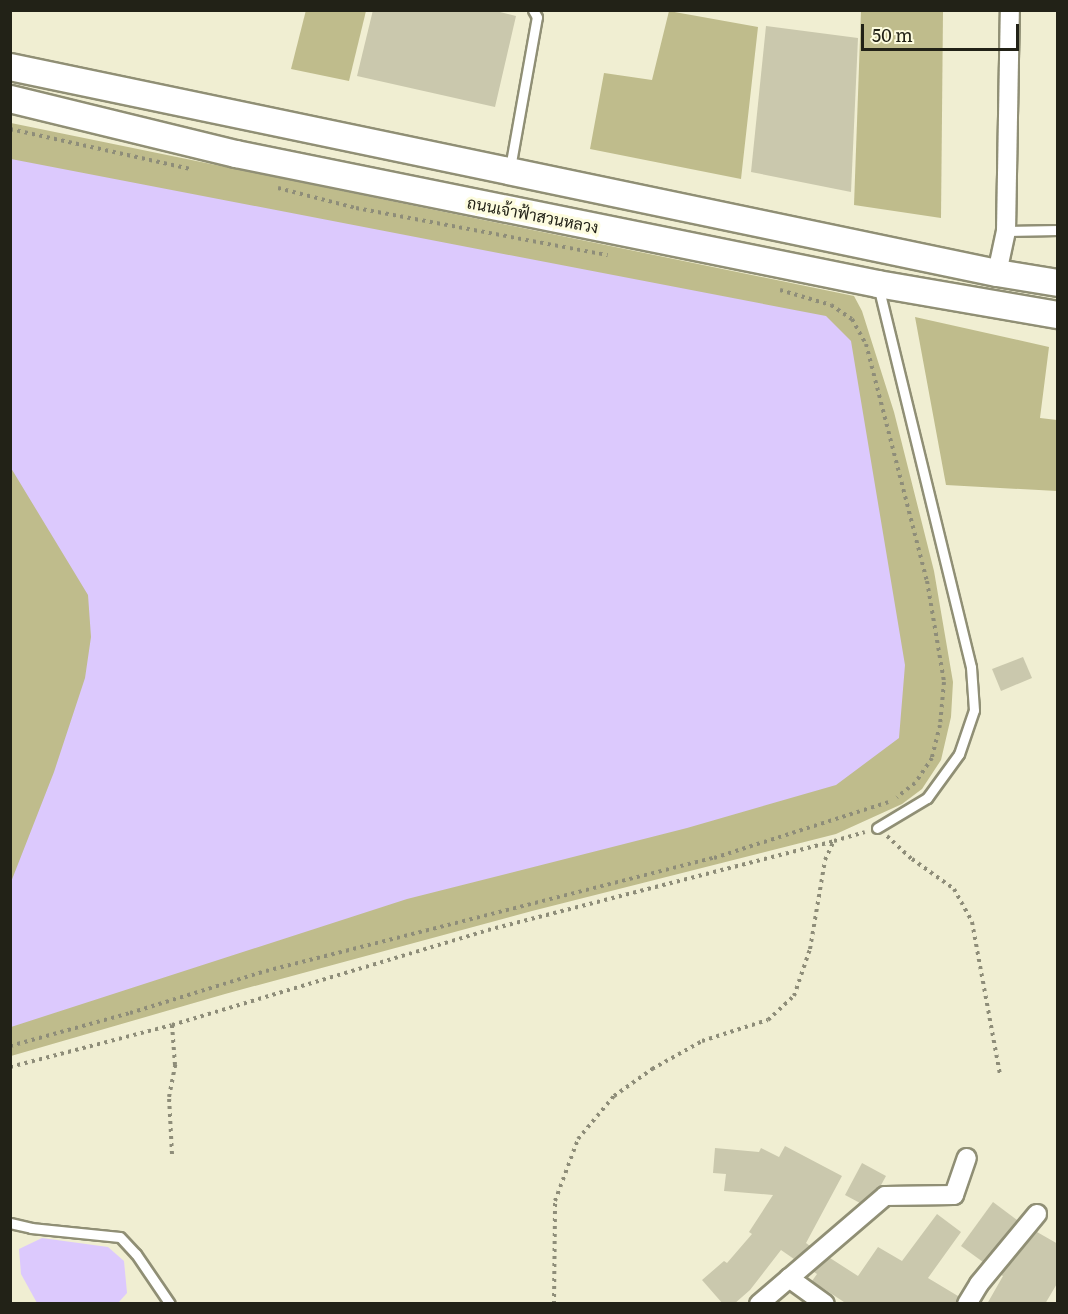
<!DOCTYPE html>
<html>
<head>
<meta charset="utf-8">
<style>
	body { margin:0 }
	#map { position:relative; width:1068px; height:1314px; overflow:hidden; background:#f0eed2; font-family:Literata,Sarabun,serif }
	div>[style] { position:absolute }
	.green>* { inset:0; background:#bfbc8c }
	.water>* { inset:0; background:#dcc9fd }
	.building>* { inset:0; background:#cac8ad }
	.path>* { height:4px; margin-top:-2px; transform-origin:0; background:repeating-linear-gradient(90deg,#8e8d79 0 3px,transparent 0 7.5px) }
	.roads { filter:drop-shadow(2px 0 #908f75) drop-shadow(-2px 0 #908f75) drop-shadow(0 2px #908f75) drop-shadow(0 -2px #908f75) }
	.service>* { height:9px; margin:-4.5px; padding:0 4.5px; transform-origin:4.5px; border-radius:4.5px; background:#fff }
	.minor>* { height:18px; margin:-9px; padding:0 9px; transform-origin:9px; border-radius:9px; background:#fff }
	.secondary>* { height:26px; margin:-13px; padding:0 13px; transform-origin:13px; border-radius:13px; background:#fff }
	span { translate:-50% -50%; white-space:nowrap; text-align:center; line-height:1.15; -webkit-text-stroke:6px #fdfcdf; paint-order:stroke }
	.street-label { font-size:16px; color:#222217 }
	.frame { position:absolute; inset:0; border:12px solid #222217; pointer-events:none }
	.scale { position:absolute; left:861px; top:24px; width:158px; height:27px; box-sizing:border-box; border:3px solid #222217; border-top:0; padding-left:8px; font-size:18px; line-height:21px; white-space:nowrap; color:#222217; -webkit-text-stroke:4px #fdfcdf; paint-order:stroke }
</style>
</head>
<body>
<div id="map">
	<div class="green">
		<div style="clip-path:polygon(306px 10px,366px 11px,349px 81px,291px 69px)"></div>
		<div style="clip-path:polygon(669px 11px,758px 27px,741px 179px,590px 149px,604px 73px,652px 80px)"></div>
		<div style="clip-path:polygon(861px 11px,943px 11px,941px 218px,854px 205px)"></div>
		<div style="clip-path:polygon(11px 123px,854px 296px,862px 311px,894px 412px,934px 571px,953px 682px,951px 717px,941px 760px,922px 789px,902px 804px,836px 834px,532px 911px,225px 994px,11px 1056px)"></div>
		<div style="clip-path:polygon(915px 317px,1049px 347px,1040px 418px,1057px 420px,1057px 491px,946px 485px)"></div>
	</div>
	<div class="water">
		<div style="clip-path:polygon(11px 159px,826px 316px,851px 341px,905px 665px,899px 738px,836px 785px,687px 828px,407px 899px,11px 1027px,11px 882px,54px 772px,85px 678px,91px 637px,88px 595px,11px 468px)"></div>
		<div style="clip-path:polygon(42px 1238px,108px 1247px,124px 1261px,127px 1293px,118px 1303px,37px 1303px,21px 1274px,19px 1249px)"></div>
	</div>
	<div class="building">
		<div style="clip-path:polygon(373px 10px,492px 10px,516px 16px,495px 107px,357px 76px)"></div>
		<div style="clip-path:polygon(766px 26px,858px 38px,851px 192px,751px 172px)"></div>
		<div style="clip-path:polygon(1023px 657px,1032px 678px,1001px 691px,992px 669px)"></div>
		<div style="clip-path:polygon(785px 1146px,842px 1176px,806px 1243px,810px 1246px,794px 1259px,781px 1250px,750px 1290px,734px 1304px,723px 1304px,702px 1280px,724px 1261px,727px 1263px,752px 1234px,749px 1232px,773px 1195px,724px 1191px,726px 1174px,713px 1173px,715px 1148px,759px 1152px,761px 1148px,779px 1157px)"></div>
		<div style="clip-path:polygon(862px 1163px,886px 1176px,880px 1187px,860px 1203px,845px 1195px)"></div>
		<div style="clip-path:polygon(993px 1202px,1017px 1220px,983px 1262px,961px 1246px)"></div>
		<div style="clip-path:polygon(937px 1214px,961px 1232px,928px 1278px,958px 1296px,956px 1304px,847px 1304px,812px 1281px,817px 1274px,814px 1272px,830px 1258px,858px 1276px,878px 1247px,902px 1261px)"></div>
		<div style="clip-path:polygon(1037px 1232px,1058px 1244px,1058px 1282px,1045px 1304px,987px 1304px,1003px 1276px,1001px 1275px)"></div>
	</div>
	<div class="path">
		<div style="left:10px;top:129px;width:185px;rotate:12.5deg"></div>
		<div style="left:278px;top:188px;width:81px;rotate:14.4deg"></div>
		<div style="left:356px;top:208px;width:256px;rotate:10.6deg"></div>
		<div style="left:780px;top:290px;width:53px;rotate:16.4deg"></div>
		<div style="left:831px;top:305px;width:25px;rotate:34deg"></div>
		<div style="left:852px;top:319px;width:29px;rotate:61deg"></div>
		<div style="left:866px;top:344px;width:245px;rotate:75.6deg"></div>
		<div style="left:927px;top:581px;width:102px;rotate:80.4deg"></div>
		<div style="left:944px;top:682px;width:43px;rotate:95.3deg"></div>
		<div style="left:940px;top:725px;width:34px;rotate:104deg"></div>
		<div style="left:932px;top:758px;width:30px;rotate:124deg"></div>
		<div style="left:915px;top:783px;width:23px;rotate:142deg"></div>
		<div style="left:887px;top:836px;width:34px;rotate:43deg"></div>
		<div style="left:912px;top:859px;width:52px;rotate:35.5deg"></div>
		<div style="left:954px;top:889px;width:38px;rotate:61deg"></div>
		<div style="left:972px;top:922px;width:155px;rotate:79.6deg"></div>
		<div style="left:10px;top:1046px;width:124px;rotate:-15.4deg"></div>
		<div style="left:130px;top:1013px;width:142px;rotate:-17.2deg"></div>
		<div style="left:266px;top:971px;width:462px;rotate:-14.2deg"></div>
		<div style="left:714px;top:858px;width:183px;rotate:-17.8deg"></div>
		<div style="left:10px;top:1067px;width:167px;rotate:-14.5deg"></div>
		<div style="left:172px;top:1154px;width:57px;rotate:-93deg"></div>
		<div style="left:169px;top:1097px;width:33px;rotate:-79deg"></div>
		<div style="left:175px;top:1065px;width:40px;rotate:-94.3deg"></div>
		<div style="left:172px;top:1025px;width:330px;rotate:-16.7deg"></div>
		<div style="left:488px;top:930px;width:357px;rotate:-14.4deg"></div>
		<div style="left:554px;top:1304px;width:103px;rotate:-89.4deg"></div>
		<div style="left:555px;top:1201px;width:66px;rotate:-69.6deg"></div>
		<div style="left:578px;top:1139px;width:56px;rotate:-50.1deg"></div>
		<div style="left:614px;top:1096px;width:47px;rotate:-35.4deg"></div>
		<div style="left:652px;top:1069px;width:57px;rotate:-29.2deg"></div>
		<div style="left:702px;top:1041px;width:69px;rotate:-17.7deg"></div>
		<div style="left:768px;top:1020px;width:35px;rotate:-43deg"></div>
		<div style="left:794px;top:996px;width:50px;rotate:-71.2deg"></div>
		<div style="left:810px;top:949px;width:90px;rotate:-80.4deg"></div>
		<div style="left:825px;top:860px;width:21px;rotate:-65deg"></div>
		<div style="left:834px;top:841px;width:32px;rotate:-16deg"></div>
	</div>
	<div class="roads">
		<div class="service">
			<div style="left:510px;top:168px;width:153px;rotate:-79.9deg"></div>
			<div style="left:537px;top:17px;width:8px;rotate:-120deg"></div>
			<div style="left:1006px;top:231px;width:52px;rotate:-1.1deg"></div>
			<div style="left:877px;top:828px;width:58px;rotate:-31deg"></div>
			<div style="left:927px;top:798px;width:54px;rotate:-54deg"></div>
			<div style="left:959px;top:754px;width:46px;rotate:-71.2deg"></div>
			<div style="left:974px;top:710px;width:43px;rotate:-94deg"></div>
			<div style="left:971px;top:667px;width:392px;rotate:-103.7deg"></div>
			<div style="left:10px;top:1223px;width:22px;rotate:13deg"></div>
			<div style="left:31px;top:1228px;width:89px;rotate:5.8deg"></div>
			<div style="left:120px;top:1237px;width:23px;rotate:47deg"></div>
			<div style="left:136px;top:1254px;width:60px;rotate:55.8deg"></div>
		</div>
		<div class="minor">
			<div style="left:997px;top:273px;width:43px;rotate:-77.9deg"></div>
			<div style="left:1006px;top:231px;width:221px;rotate:-89deg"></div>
			<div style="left:789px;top:1278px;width:44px;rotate:35.8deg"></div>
			<div style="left:759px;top:1304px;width:166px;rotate:-40.6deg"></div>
			<div style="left:885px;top:1196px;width:69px;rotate:-0.8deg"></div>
			<div style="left:954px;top:1195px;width:39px;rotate:-71deg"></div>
			<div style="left:967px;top:1304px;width:23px;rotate:-59deg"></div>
			<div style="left:979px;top:1284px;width:91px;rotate:-50.4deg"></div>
		</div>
		<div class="secondary">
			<div style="left:10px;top:67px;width:1008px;rotate:11.79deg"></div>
			<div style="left:997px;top:273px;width:62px;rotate:9.3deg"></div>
			<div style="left:10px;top:99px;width:233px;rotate:13.7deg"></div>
			<div style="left:236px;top:154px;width:655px;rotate:11.45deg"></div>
			<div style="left:878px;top:284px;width:183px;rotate:9.8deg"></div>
		</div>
	</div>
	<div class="street-label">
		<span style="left:533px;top:214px;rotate:11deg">ถนนเจ้าฟ้าสวนหลวง</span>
	</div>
	<div class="frame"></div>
	<div class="scale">50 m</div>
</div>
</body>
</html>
